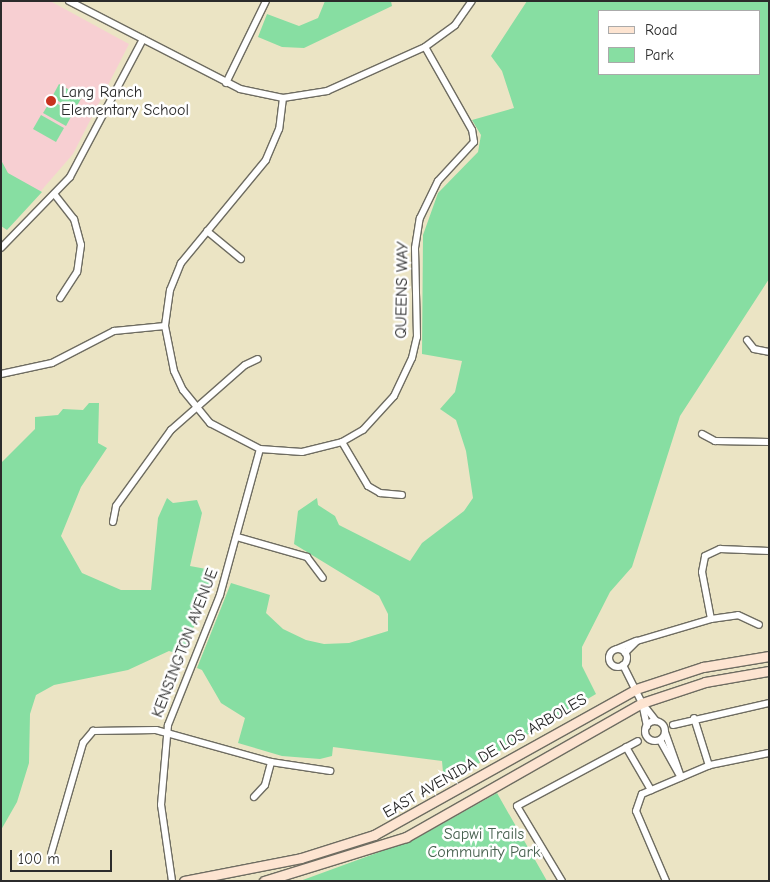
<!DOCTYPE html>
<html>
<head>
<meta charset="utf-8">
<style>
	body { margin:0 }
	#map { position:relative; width:770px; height:882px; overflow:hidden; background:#ebe4c4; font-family:"Comic Neue",sans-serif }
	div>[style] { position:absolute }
	.built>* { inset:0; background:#f7cfd2 }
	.green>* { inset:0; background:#87dea2 }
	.roads { filter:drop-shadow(1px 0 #6e6c61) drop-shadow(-1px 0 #6e6c61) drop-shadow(0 1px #6e6c61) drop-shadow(0 -1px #6e6c61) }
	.street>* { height:6px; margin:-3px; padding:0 3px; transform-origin:3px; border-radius:3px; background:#fff }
	.street>.ring { margin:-3px; padding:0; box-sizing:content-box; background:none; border:6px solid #fff; border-radius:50% }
	.secondary>* { height:9px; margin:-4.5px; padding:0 4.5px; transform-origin:4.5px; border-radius:4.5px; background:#fde4d1 }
	.dots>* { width:14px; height:14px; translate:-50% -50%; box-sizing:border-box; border:2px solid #fff; border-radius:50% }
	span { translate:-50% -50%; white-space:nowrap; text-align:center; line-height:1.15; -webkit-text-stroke:5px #fff; paint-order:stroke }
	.poi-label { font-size:16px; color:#2b2b2b }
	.left { translate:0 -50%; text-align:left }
	.street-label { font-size:16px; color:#2b2b2b }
	.park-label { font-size:16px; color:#47614f }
	.frame { position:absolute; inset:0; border:2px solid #2b2b2b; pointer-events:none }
	.legend { position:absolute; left:598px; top:10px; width:162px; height:65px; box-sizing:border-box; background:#fff; border:1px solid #aaa; margin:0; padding:6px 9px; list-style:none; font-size:15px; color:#2b2b2b }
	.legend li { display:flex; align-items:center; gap:10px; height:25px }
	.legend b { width:25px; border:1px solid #aaa }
	.scale { position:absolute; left:10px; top:850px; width:102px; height:22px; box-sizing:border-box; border:2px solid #2b2b2b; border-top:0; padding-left:6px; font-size:15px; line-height:18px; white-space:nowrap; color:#2b2b2b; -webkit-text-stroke:4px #fff; paint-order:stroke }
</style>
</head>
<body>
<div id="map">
	<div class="built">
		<div style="clip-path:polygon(1px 1px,50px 1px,129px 44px,73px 154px,7px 230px,1px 226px)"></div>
	</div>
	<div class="green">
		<div style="clip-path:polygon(325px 1px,391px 1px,392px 6px,304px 48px,282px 47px,258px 37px,267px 14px,299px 26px,318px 18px)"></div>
		<div style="clip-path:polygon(evenodd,527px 1px,768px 1px,769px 279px,680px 416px,632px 567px,610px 592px,582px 647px,582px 666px,596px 694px,444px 784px,442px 761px,333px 747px,332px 756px,320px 759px,282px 756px,238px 743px,245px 718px,221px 703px,202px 670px,197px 668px,231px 583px,270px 595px,266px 613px,283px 629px,306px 640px,324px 644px,349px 643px,388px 631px,388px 614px,379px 596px,294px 544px,298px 511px,317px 498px,318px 505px,335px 516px,339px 525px,410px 561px,422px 543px,464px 511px,473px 498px,466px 451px,456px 420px,440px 409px,455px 392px,462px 361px,422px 354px,423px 235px,438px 193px,478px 152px,481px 135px,472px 120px,514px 108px,502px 71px,491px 56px,527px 1px,599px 11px,759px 11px,759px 74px,599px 74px,599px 11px)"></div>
		<div style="clip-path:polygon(59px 84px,82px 97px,74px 111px,52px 97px)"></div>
		<div style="clip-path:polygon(51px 100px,73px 113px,66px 126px,43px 113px)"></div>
		<div style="clip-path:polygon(41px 115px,64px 128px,56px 142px,33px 129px)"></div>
		<div style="clip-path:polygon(1px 160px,8px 173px,42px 192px,7px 230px,1px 226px)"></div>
		<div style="clip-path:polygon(89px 403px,99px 403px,98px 443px,107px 448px,81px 487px,61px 536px,82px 573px,121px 590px,151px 590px,158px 518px,167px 498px,173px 503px,197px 500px,202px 513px,190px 566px,217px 571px,182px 655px,169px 651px,128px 670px,54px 685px,36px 695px,30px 714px,29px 763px,17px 802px,1px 830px,1px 463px,35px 429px,35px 417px,58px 415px,63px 409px,83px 410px)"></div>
		<div style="clip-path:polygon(497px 793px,547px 881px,300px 881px,415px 839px)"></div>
	</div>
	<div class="roads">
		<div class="street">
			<div style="left:69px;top:1px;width:192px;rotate:27.2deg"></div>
			<div style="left:240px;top:89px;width:44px;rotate:11.8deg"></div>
			<div style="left:283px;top:98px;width:45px;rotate:-9deg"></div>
			<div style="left:327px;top:91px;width:107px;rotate:-24.2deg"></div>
			<div style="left:425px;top:47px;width:37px;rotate:-36deg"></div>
			<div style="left:455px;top:25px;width:29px;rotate:-55deg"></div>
			<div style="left:226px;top:83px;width:91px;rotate:-64deg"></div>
			<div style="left:283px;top:98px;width:31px;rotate:97deg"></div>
			<div style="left:279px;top:129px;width:34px;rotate:113deg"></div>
			<div style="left:266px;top:160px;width:134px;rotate:129.5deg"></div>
			<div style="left:181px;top:263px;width:29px;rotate:112deg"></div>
			<div style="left:170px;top:290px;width:36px;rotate:98deg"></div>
			<div style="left:165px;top:326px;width:46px;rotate:78.7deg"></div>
			<div style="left:174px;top:371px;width:21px;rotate:65deg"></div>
			<div style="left:183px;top:390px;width:43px;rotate:50.7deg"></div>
			<div style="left:210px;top:423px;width:56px;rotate:27.5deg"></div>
			<div style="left:260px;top:449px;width:42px;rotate:4.1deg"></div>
			<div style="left:302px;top:452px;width:41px;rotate:-14deg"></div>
			<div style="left:342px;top:442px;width:24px;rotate:-30deg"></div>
			<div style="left:363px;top:430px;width:46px;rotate:-47.6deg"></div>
			<div style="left:394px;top:396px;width:42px;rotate:-64.7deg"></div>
			<div style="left:412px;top:358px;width:22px;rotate:-77deg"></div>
			<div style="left:417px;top:337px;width:89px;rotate:-91.3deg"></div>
			<div style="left:415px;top:248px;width:30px;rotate:-81deg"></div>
			<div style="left:420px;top:218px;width:41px;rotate:-64.1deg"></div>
			<div style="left:438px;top:181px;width:53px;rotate:-47.3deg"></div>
			<div style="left:474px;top:142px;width:12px;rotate:-99deg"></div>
			<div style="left:472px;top:130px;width:95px;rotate:-119.5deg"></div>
			<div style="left:55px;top:195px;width:31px;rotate:52deg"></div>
			<div style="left:74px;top:219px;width:27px;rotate:75deg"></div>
			<div style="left:81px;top:245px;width:27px;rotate:98deg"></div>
			<div style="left:77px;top:272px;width:31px;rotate:123deg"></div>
			<div style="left:207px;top:231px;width:44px;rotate:39.5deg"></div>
			<div style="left:1px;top:248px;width:99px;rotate:-45.8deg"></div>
			<div style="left:70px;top:177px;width:156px;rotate:-62.1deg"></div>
			<div style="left:747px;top:340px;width:11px;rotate:52deg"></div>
			<div style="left:754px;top:349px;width:15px;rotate:11deg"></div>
			<div style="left:1px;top:374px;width:52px;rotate:-12.2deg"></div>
			<div style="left:52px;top:363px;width:70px;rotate:-27.3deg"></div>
			<div style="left:114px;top:331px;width:51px;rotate:-5.6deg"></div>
			<div style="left:702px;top:434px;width:15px;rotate:28deg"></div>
			<div style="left:715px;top:441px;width:54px;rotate:1.1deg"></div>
			<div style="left:342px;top:442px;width:51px;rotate:59.4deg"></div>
			<div style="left:368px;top:486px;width:14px;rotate:30deg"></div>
			<div style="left:380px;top:493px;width:22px;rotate:5deg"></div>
			<div style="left:113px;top:522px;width:16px;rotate:-79deg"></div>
			<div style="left:116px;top:506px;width:94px;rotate:-54.1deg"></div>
			<div style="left:171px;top:430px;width:98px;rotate:-41.3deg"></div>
			<div style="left:245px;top:365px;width:14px;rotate:-25deg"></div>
			<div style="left:237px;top:537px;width:73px;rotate:15.9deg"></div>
			<div style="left:307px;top:557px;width:26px;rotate:53deg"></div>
			<div style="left:711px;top:619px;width:48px;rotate:-100.8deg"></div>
			<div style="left:702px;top:572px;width:16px;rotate:-79deg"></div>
			<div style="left:705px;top:556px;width:17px;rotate:-25deg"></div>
			<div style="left:720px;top:549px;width:49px;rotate:2.3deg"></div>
			<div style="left:617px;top:649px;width:21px;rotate:-23deg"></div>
			<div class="ring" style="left:609px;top:649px;width:12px;height:12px"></div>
			<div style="left:625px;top:653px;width:17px;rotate:-45deg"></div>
			<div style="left:637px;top:641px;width:77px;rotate:-16.6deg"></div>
			<div style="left:711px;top:619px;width:27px;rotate:-8deg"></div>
			<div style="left:738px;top:615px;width:23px;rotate:25deg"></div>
			<div style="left:623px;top:665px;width:42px;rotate:63.4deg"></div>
			<div style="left:642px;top:703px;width:24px;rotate:78deg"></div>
			<div style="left:642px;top:703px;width:23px;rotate:52deg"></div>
			<div style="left:694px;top:718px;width:50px;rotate:72.6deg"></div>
			<div class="ring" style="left:645px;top:721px;width:14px;height:14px"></div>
			<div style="left:673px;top:725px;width:98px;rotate:-12.9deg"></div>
			<div style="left:665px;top:732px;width:48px;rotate:70.4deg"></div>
			<div style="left:660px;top:740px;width:41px;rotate:60.9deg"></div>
			<div style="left:626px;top:747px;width:50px;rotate:59.8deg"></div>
			<div style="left:254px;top:797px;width:16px;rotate:-47deg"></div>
			<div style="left:265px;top:785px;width:24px;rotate:-75deg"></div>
			<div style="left:51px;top:854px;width:116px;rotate:-73.9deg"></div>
			<div style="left:83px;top:743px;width:16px;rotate:-50deg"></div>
			<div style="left:93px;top:731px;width:63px;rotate:-0.9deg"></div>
			<div style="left:156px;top:730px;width:119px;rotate:15.5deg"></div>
			<div style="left:271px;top:762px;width:60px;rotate:8.7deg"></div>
			<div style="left:172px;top:881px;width:77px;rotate:-98.2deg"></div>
			<div style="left:161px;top:805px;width:80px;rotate:-85deg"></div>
			<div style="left:168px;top:725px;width:140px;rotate:-68.2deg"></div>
			<div style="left:220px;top:595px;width:151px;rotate:-74.7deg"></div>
			<div style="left:562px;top:881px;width:87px;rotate:-121deg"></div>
			<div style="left:517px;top:806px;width:137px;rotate:-28.2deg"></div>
			<div style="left:666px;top:881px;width:76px;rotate:-113.2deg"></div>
			<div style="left:636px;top:811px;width:18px;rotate:-71deg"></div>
			<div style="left:642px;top:794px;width:74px;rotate:-23.1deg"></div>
			<div style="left:710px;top:765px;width:60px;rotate:-11.5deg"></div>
		</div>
		<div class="secondary">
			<div style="left:184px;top:881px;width:119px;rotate:-11.1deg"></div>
			<div style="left:301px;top:858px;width:77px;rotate:-17.5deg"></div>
			<div style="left:374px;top:835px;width:300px;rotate:-29.1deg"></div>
			<div style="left:636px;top:689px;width:71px;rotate:-18.2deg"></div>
			<div style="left:703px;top:667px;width:67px;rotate:-9.5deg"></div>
			<div style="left:264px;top:881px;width:149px;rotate:-17.2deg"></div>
			<div style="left:406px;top:837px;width:271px;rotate:-29.6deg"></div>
			<div style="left:642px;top:703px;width:66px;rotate:-18.4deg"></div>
			<div style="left:705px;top:682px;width:65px;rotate:-9.8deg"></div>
		</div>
	</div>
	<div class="dots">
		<div style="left:51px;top:101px;background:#c8321e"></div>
	</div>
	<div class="poi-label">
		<span class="left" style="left:61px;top:101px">Lang Ranch<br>Elementary School</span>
	</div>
	<div class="street-label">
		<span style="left:402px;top:290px;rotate:-89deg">QUEENS WAY</span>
		<span style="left:185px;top:643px;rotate:-69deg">KENSINGTON AVENUE</span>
		<span style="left:485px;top:756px;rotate:-30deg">EAST AVENIDA DE LOS ARBOLES</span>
	</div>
	<div class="park-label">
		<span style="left:484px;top:843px">Sapwi Trails<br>Community Park</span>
	</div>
	<div class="frame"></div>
	<ul class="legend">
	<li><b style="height:6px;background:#fde4d1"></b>Road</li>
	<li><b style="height:14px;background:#87dea2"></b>Park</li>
	</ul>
	<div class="scale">100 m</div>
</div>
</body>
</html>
